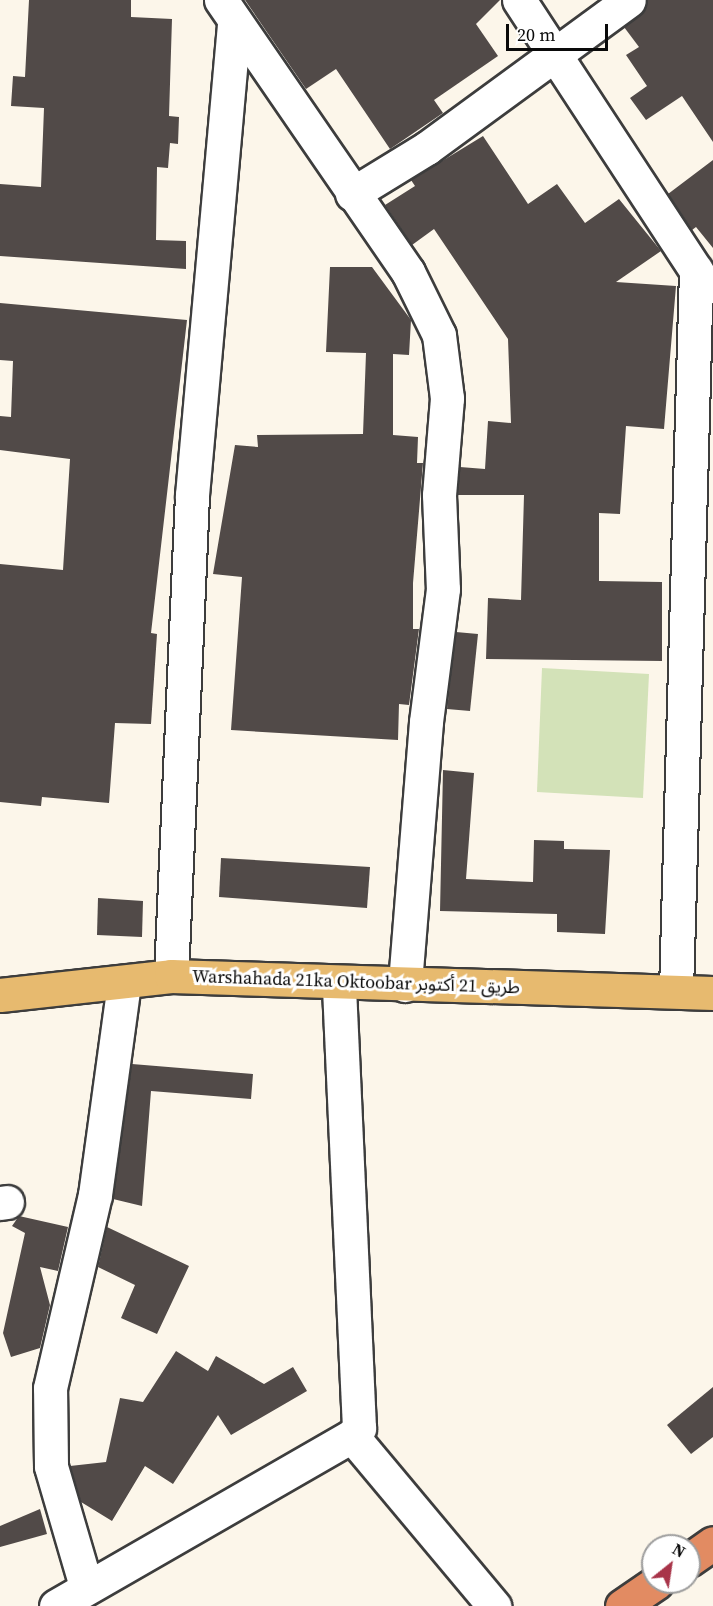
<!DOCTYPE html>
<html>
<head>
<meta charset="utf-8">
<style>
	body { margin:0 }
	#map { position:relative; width:713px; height:1606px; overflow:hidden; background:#fcf6ea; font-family:"Source Serif 4","Noto Sans Arabic",serif }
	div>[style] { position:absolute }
	.green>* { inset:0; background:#d3e2b8 }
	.building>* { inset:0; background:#514a48 }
	.roads { filter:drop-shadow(2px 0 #3d3d3d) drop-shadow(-2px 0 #3d3d3d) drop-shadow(0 2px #3d3d3d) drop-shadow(0 -2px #3d3d3d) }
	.street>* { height:33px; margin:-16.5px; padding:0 16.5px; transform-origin:16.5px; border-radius:16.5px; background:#fff }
	.primary>* { height:33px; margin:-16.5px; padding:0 16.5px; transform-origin:16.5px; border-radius:16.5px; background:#e7ba6f }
	.highway>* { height:33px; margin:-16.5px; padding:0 16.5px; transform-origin:16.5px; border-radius:16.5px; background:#e28b62 }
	span { translate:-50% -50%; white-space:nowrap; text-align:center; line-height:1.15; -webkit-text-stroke:6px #fff; paint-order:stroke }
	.street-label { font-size:18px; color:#0a0a0a }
	.north { position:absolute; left:641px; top:1534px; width:60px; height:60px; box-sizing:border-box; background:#fff; border:2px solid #9d9d9d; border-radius:50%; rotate:30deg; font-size:16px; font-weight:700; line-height:24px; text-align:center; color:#0a0a0a }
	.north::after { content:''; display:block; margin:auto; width:21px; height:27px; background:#a83449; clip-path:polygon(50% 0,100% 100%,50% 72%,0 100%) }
	.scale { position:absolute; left:506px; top:24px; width:102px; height:27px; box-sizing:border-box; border:3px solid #0a0a0a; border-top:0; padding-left:8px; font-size:18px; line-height:21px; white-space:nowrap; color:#0a0a0a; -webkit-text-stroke:4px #fff; paint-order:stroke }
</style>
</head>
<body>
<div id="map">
	<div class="green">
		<div style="clip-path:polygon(542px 668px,649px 674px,643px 798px,537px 792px)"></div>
	</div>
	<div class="building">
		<div style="clip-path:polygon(29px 0,131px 0,131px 17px,172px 19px,169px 116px,179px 117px,178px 144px,170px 143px,168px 168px,157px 167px,156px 240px,186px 241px,186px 269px,0 256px,0 184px,41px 187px,44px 108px,11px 106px,13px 76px,25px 77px)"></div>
		<div style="clip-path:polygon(245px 0,500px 0,476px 24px,498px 56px,434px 100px,443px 113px,390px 149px,336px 69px,306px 89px)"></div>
		<div style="clip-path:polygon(647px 0,713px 0,713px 142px,682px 96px,646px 120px,630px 98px,647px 86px,626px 55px,639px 47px,624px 27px,640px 15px)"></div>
		<div style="clip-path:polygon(483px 136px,528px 204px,557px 184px,585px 223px,619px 199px,661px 251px,616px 282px,676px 286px,664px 429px,626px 426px,620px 514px,599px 513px,599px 581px,662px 582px,662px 661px,486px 659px,488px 598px,521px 600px,524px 495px,458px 495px,460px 467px,485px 469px,488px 421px,511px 423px,508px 339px,434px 229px,412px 245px,385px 205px,415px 186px,411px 180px)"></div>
		<div style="clip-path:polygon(713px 160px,713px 248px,696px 227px,692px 230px,668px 194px)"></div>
		<div style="clip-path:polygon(330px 267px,372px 267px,411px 320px,409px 355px,393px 354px,393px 435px,418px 437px,417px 463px,423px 463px,413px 583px,413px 629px,419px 629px,409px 705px,399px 704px,398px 740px,231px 730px,242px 577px,213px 574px,235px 445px,258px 447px,257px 435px,363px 434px,366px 353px,326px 352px)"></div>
		<div style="clip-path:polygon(0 303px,187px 320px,151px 633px,157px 634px,151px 724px,115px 723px,109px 803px,42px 797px,41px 806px,0 802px,0 564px,63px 570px,70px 459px,0 450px,0 416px,11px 417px,13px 361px,0 360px)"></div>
		<div style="clip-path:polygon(456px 632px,478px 634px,470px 711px,447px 709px)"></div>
		<div style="clip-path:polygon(443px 770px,474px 773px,466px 879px,533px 882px,534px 840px,564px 841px,564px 849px,610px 850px,605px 934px,557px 932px,557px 914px,440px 911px)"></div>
		<div style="clip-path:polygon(221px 858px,370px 867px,367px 908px,219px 897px)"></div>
		<div style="clip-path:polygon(98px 898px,143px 901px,142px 937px,97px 935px)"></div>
		<div style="clip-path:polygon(132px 1064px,253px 1074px,251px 1099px,151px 1091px,142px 1206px,113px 1199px)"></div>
		<div style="clip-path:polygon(19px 1216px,68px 1227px,58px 1271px,40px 1267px,50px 1305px,40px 1348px,11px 1357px,3px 1333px,25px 1233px,12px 1226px)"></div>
		<div style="clip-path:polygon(107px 1227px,189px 1266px,157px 1334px,121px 1318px,135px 1285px,98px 1267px)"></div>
		<div style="clip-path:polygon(176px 1351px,208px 1371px,216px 1356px,264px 1384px,293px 1367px,307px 1391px,231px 1435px,218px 1415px,173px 1484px,145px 1466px,112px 1521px,81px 1502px,70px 1466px,106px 1462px,120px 1398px,143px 1402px)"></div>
		<div style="clip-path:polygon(713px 1387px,713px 1437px,691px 1454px,667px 1425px)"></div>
		<div style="clip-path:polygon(40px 1509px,47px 1534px,0 1547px,0 1526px)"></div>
	</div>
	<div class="roads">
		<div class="street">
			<div style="left:221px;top:0;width:330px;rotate:55.5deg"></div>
			<div style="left:408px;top:272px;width:70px;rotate:63.8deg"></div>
			<div style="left:439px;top:335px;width:64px;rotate:82.8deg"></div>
			<div style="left:447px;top:398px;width:97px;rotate:94.7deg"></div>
			<div style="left:439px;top:495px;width:94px;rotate:87.6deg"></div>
			<div style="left:443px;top:589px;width:134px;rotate:97.3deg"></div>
			<div style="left:426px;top:722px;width:264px;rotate:94.6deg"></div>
			<div style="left:519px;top:0;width:343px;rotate:56.8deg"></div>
			<div style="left:352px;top:194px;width:88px;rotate:-31.5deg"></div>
			<div style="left:427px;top:148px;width:250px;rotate:-36.2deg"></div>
			<div style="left:171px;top:976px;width:481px;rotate:-87.5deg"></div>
			<div style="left:192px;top:495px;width:476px;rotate:-84.9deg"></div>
			<div style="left:676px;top:991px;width:721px;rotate:-88.41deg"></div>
			<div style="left:0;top:1203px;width:7px;rotate:-8deg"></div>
			<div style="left:352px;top:1436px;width:222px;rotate:50.1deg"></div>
			<div style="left:86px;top:1586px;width:125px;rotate:-106.3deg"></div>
			<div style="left:51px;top:1466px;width:78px;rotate:-90.7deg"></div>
			<div style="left:50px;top:1388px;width:198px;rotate:-76.9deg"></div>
			<div style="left:95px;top:1195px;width:213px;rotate:-82.2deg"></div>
			<div style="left:56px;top:1606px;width:341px;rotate:-29.9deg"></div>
			<div style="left:352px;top:1436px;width:11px;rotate:-49deg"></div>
			<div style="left:359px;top:1428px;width:444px;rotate:-92.6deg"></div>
		</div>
		<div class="primary">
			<div style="left:0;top:995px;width:172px;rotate:-6.3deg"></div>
			<div style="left:171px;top:976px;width:542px;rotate:1.8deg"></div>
		</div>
		<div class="highway">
			<div style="left:689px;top:1560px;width:29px;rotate:-35deg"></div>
			<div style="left:622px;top:1606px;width:42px;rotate:-34.4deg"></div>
		</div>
	</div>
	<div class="street-label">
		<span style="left:356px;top:982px;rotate:2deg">Warshahada 21ka Oktoobar طريق 21 أكتوبر</span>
	</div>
	<div class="north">N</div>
	<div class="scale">20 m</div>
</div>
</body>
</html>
